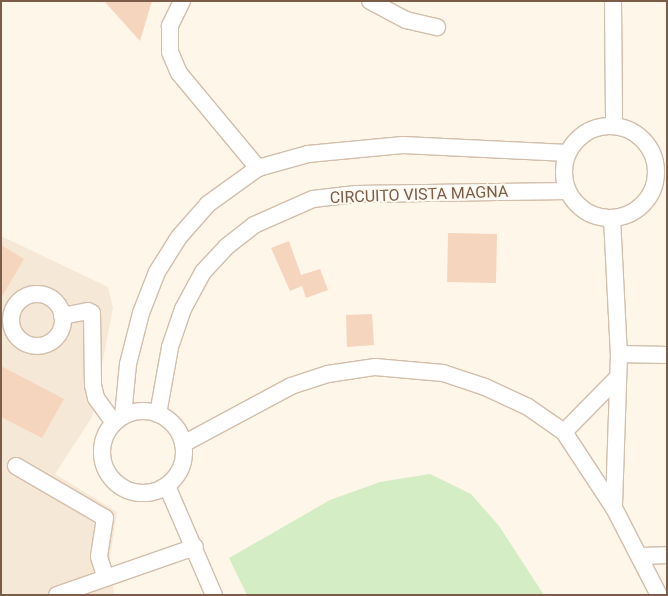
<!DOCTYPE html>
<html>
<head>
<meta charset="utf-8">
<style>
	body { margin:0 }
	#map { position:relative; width:668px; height:596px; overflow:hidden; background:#fef6e8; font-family:Roboto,sans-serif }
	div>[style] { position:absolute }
	.residential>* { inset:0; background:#f6e8d6 }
	.green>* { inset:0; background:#d4edc4 }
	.building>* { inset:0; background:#f5d5bd }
	.roads { filter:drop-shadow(1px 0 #d2beac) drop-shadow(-1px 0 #d2beac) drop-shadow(0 1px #d2beac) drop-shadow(0 -1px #d2beac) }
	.minor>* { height:16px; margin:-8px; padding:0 8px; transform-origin:8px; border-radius:8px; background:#fff }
	.minor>.ring { margin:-8px; padding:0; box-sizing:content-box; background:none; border:16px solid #fff; border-radius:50% }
	span { translate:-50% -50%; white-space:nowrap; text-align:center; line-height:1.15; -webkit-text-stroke:4px #fff9f0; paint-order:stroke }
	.street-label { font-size:16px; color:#7b5c49 }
	.frame { position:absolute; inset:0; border:2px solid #7b5c49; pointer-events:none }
</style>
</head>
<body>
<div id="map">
	<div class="residential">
		<div style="clip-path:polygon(1px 236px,108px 287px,113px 308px,92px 417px,55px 474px,117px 512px,110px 557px,114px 595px,1px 595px)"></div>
	</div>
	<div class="green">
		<div style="clip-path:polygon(430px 474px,471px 494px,499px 526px,544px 595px,247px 595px,229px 558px,330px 500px,380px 482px)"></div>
	</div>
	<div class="building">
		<div style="clip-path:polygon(104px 1px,152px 1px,140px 41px)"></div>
		<div style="clip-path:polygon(448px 233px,497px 234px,496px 283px,447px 282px)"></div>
		<div style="clip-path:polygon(289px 241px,301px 275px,320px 269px,328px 290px,306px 298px,302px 286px,290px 291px,271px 248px)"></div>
		<div style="clip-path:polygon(1px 245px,24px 259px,1px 298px)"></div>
		<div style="clip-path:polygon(372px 314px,374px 345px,347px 347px,346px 315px)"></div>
		<div style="clip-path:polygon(1px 366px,64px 399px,42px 438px,1px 417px)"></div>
	</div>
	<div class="roads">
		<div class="minor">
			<div style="left:182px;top:1px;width:28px;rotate:116deg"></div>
			<div style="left:170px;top:26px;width:26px;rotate:90deg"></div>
			<div style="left:170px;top:52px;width:23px;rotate:67deg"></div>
			<div style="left:179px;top:73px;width:124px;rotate:50.3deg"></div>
			<div style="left:370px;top:1px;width:41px;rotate:27.8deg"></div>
			<div style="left:406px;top:20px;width:32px;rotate:13deg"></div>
			<div style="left:613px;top:1px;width:125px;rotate:89.5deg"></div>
			<div class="ring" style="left:564px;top:126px;width:76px;height:76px"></div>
			<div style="left:612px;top:218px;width:136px;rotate:87.1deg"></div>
			<div style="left:619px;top:354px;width:154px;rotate:91.9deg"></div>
			<div class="ring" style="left:11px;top:294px;width:36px;height:36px"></div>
			<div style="left:62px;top:316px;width:26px;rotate:-11deg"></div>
			<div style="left:88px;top:311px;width:4px;rotate:27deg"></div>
			<div style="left:92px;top:313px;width:72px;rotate:89.2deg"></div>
			<div style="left:93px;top:385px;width:13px;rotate:77deg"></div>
			<div style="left:96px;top:398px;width:31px;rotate:54deg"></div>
			<div style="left:619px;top:354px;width:48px;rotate:1.2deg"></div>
			<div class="ring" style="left:102px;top:411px;width:66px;height:66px"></div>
			<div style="left:158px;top:414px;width:68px;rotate:-79.8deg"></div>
			<div style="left:170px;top:347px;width:40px;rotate:-71.1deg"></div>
			<div style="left:183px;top:309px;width:42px;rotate:-61.6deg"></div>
			<div style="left:203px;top:272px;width:34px;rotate:-47deg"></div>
			<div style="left:226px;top:247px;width:36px;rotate:-38deg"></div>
			<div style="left:254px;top:225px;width:64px;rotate:-23.8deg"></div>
			<div style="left:313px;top:199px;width:43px;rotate:-6.6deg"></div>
			<div style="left:356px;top:194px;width:212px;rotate:-0.8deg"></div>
			<div style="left:123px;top:416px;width:52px;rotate:-84.5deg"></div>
			<div style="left:128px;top:364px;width:53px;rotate:-75.7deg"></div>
			<div style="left:141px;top:313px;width:44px;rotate:-68.7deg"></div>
			<div style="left:157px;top:272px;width:41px;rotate:-57.8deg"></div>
			<div style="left:179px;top:237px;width:44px;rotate:-48.7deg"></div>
			<div style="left:208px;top:204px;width:62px;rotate:-35.8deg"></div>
			<div style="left:258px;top:168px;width:52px;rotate:-15.6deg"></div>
			<div style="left:308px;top:154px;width:95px;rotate:-5.4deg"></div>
			<div style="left:403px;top:145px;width:165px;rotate:2.8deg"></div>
			<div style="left:564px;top:432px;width:77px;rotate:-45.5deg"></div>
			<div style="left:183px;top:444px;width:123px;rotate:-28.2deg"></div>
			<div style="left:291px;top:386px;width:39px;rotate:-18deg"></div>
			<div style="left:328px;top:374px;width:48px;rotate:-8.5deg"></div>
			<div style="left:375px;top:367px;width:68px;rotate:5deg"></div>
			<div style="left:443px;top:373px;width:44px;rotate:18.4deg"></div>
			<div style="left:485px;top:387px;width:47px;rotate:24.9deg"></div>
			<div style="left:528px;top:407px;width:44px;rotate:34.8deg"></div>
			<div style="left:564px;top:432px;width:91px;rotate:56.7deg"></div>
			<div style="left:614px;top:508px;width:98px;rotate:62.7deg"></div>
			<div style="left:16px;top:466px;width:103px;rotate:30.3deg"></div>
			<div style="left:105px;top:518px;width:39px;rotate:99deg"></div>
			<div style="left:99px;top:557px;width:22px;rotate:72deg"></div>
			<div style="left:167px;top:486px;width:119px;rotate:66.7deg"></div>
			<div style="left:642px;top:556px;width:25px;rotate:-2deg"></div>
			<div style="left:57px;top:595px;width:146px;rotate:-19.2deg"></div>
		</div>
	</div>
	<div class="street-label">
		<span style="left:419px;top:195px;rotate:-2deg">CIRCUITO VISTA MAGNA</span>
	</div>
	<div class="frame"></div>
</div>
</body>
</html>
